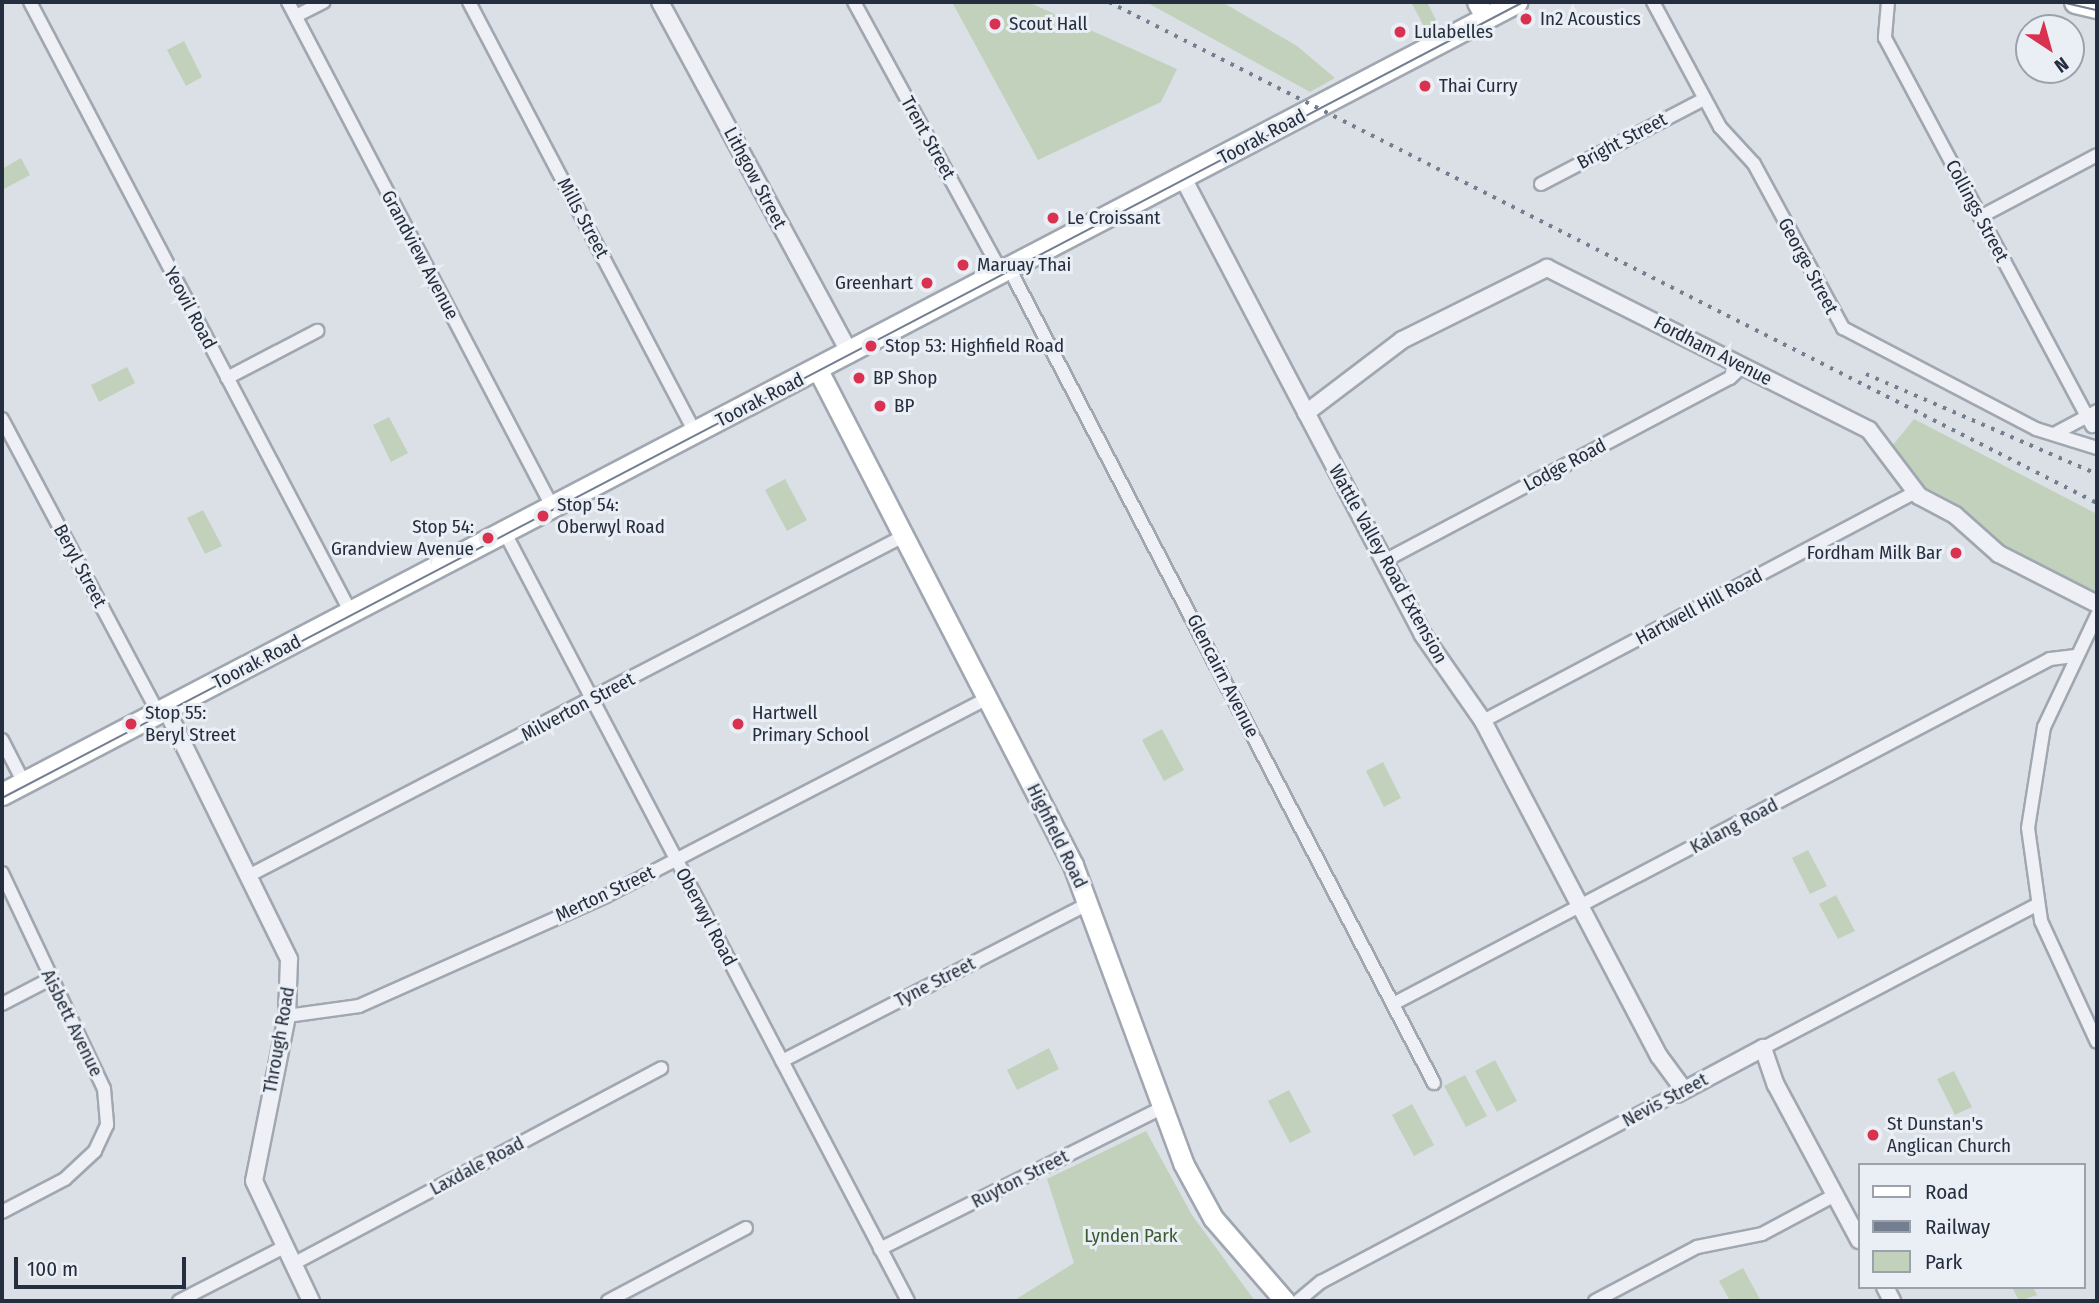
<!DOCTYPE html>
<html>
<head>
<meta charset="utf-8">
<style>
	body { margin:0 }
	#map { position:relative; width:2099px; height:1303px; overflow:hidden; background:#dbe0e7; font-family:"Fira Sans Condensed",sans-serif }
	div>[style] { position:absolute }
	.green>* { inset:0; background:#c1d1bb }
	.roads { filter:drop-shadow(2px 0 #a0a7b1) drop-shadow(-2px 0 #a0a7b1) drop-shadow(0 2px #a0a7b1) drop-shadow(0 -2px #a0a7b1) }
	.minor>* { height:12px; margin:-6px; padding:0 6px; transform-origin:6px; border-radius:6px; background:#eef0f5 }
	.tertiary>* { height:16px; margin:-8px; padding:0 8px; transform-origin:8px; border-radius:8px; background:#eef0f5 }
	.secondary>* { height:19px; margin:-9.5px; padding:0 9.5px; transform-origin:9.5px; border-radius:9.5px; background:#fff }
	.primary>* { height:21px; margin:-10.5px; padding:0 10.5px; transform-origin:10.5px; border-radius:10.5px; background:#fff }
	.trunk>* { height:21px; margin:-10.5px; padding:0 10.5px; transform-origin:10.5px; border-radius:10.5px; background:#fff }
	.tram>* { height:2px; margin:-1px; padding:0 1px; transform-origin:1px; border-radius:1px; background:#737f91 }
	.rail>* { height:3.5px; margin-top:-1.75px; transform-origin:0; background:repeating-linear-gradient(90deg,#737f91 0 3.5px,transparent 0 10.5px) }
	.dots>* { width:19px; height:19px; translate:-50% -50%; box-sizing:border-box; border:4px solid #eaeff5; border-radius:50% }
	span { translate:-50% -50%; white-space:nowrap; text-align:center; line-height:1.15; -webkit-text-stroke:6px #eaeff5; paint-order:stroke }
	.poi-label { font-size:19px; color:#242e3e }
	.left { translate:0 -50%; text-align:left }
	.right { translate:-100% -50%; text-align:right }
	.street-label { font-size:19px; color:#242e3e }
	.park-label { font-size:19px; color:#395b30 }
	.frame { position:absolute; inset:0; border:4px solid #242e3e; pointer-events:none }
	.legend { position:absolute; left:1858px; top:1163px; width:228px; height:126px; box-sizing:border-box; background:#eaeff5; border:2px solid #9ba2ac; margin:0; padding:9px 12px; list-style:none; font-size:21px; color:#242e3e }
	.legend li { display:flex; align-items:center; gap:14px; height:35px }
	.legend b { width:35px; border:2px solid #9ba2ac }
	.north { position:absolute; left:2015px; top:14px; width:70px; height:70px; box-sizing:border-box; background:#eaeff5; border:2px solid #9ba2ac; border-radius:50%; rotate:144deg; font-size:19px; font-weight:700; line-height:28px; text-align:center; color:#242e3e }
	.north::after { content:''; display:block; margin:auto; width:24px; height:32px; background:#d93250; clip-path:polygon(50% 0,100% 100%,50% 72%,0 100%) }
	.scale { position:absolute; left:14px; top:1257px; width:172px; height:32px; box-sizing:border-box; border:4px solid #242e3e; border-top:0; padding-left:9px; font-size:21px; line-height:24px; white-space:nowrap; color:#242e3e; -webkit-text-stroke:5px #eaeff5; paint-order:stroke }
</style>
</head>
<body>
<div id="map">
	<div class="green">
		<div style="clip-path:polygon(952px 2px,1028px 2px,1177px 69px,1161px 102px,1038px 160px)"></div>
		<div style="clip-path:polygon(1146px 2px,1222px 2px,1297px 46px,1335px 78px,1310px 92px)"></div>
		<div style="clip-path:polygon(1411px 2px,1427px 2px,1438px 24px,1426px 30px)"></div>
		<div style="clip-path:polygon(184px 41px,202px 77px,186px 86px,167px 50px)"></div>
		<div style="clip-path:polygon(21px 158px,30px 175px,2px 190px,2px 169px)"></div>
		<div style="clip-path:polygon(127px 367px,135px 383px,99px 402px,91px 385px)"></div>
		<div style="clip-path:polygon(389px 417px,408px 453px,391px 462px,373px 425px)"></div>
		<div style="clip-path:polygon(1914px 419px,2097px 514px,2097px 598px,1996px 543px,1953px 503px,1919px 484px,1893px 445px)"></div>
		<div style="clip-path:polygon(785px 479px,807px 520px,787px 531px,765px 490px)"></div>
		<div style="clip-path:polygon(203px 510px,222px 546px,205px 554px,187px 518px)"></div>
		<div style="clip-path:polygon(1162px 729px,1184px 770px,1164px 781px,1142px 740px)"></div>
		<div style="clip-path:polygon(1383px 762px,1401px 798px,1384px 807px,1366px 771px)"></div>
		<div style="clip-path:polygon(1808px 850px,1827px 886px,1810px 894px,1792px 858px)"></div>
		<div style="clip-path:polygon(1836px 895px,1855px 931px,1838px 939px,1819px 904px)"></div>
		<div style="clip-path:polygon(1049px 1048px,1059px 1069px,1017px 1090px,1007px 1070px)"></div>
		<div style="clip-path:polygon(1495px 1060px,1517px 1101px,1497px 1112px,1475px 1071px)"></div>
		<div style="clip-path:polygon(1954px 1071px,1972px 1107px,1955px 1115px,1937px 1079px)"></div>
		<div style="clip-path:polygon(1465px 1075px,1487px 1116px,1466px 1127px,1444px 1086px)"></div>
		<div style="clip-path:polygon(1289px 1090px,1311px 1132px,1290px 1143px,1268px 1101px)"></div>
		<div style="clip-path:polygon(1412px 1104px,1434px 1145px,1414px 1156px,1392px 1115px)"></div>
		<div style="clip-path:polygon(1146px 1131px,1192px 1215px,1255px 1301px,1013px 1301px,1074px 1263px,1047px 1179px)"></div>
		<div style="clip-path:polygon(1743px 1268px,1761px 1301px,1730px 1301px,1719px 1281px)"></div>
		<div style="clip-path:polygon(2012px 1287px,2033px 1287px,2037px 1295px,2019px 1301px)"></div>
	</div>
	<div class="roads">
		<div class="minor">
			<div style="left:30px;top:2px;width:690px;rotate:62.28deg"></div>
			<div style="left:288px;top:2px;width:571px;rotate:62.36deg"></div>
			<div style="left:469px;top:2px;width:488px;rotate:62.3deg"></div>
			<div style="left:854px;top:2px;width:310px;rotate:61.4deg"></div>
			<div style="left:1653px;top:2px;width:142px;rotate:61.8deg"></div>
			<div style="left:1720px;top:127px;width:50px;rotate:47.4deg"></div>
			<div style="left:1754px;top:164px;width:187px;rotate:61.5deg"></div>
			<div style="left:1843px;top:328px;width:218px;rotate:27.6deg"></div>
			<div style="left:2036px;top:429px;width:64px;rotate:17.3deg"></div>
			<div style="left:1888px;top:2px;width:36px;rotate:95deg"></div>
			<div style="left:1885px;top:38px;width:440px;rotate:61.9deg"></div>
			<div style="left:296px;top:16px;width:31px;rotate:-27deg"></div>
			<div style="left:1541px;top:184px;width:184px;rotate:-27.5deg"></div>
			<div style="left:1980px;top:217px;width:132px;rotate:-27.9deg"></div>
			<div style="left:1010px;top:270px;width:917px;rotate:62.46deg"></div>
			<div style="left:227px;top:378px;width:102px;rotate:-27.6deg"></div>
			<div style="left:2px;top:419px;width:333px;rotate:62deg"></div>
			<div style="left:2054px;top:434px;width:49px;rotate:-28.1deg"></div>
			<div style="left:505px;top:533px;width:867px;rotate:62.31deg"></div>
			<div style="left:1384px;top:561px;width:391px;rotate:-27.9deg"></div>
			<div style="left:1730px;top:378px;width:18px;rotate:-43deg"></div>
			<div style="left:2097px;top:615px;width:124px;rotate:115.3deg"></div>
			<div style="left:2044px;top:727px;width:102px;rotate:99deg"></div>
			<div style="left:2028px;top:828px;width:94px;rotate:82deg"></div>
			<div style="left:2041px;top:921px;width:133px;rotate:65.2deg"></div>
			<div style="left:1483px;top:721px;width:490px;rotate:-27.9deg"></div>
			<div style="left:2px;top:740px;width:48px;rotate:62.9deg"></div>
			<div style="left:2px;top:873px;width:239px;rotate:64.7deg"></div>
			<div style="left:104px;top:1089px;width:36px;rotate:85deg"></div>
			<div style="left:107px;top:1125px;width:29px;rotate:115deg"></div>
			<div style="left:95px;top:1151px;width:41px;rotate:137deg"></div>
			<div style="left:65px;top:1179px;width:71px;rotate:152.4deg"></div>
			<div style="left:252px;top:874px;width:732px;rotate:-27.41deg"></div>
			<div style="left:2px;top:1004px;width:54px;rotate:-27.5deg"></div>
			<div style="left:1393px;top:1004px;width:742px;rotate:-27.7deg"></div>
			<div style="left:2050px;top:659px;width:26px;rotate:-7deg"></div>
			<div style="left:287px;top:1016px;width:73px;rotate:-7.9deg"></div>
			<div style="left:359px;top:1006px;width:270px;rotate:-24deg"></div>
			<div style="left:606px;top:896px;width:428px;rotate:-27.4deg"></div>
			<div style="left:1763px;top:1048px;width:308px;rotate:-27.6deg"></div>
			<div style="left:782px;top:1061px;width:345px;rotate:-27.2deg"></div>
			<div style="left:880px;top:1249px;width:312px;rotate:-26.6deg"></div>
			<div style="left:293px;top:1264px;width:417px;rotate:-28deg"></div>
			<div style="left:179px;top:1301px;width:118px;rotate:-27.2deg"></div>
			<div style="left:608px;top:1301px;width:156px;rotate:-27.9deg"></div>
			<div style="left:1298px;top:1301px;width:30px;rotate:-40deg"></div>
			<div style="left:1321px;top:1282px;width:399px;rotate:-27.9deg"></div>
			<div style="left:1595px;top:1301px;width:115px;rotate:-27.9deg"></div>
			<div style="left:1697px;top:1247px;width:66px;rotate:-11.3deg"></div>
			<div style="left:1762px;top:1234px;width:83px;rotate:-28.1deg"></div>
		</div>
		<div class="tertiary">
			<div style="left:660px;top:2px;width:400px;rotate:61.6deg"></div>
			<div style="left:1183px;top:178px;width:516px;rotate:62.29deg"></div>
			<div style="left:1423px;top:635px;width:105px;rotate:55.1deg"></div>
			<div style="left:1483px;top:721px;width:378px;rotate:62.3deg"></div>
			<div style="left:1659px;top:1056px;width:42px;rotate:53.7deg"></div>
			<div style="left:1306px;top:413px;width:121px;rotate:-37.2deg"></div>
			<div style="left:1402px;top:340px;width:162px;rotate:-26.4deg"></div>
			<div style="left:1547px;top:268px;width:360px;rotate:26.7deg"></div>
			<div style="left:1869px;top:430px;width:83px;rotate:52.9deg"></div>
			<div style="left:1919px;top:496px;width:41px;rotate:27.8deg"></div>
			<div style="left:1955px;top:515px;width:59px;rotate:41.6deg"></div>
			<div style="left:1999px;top:554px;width:110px;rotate:27deg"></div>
			<div style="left:166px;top:709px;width:279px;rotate:63.8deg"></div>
			<div style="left:289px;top:959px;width:57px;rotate:92deg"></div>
			<div style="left:287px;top:1016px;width:168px;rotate:101.3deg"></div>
			<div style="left:254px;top:1181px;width:133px;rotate:64.6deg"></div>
			<div style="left:1677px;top:1094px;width:98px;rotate:-28.1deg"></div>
			<div style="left:1763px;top:1048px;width:39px;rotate:71deg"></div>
			<div style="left:1776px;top:1085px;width:176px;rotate:61.8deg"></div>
			<div style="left:1885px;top:1287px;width:16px;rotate:63deg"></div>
		</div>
		<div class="secondary">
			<div style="left:1477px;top:2px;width:18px;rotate:61deg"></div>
			<div style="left:818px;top:370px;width:557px;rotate:62.74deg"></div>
			<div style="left:1073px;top:865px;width:318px;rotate:69.7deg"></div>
			<div style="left:1183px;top:1163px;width:63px;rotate:61.4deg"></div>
			<div style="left:1213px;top:1218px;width:110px;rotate:49.1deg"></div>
		</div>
		<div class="primary">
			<div style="left:2075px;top:2px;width:23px;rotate:13deg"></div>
		</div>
		<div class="trunk">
			<div style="left:2px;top:794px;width:1709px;rotate:-27.61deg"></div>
		</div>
	</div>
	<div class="tram">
		<div style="left:2061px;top:2px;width:37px;rotate:13deg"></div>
		<div style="left:2px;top:798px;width:1717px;rotate:-27.62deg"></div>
	</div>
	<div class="rail">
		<div style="left:1109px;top:2px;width:1108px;rotate:26.89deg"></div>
		<div style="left:1866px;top:374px;width:252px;rotate:23.4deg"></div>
	</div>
	<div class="dots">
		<div style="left:1526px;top:19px;background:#d93250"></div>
		<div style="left:995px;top:24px;background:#d93250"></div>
		<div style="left:1400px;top:32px;background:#d93250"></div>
		<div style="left:1425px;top:86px;background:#d93250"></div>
		<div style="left:1053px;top:218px;background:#d93250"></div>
		<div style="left:963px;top:265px;background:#d93250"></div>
		<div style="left:927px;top:283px;background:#d93250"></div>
		<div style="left:871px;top:346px;background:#d93250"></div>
		<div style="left:859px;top:378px;background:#d93250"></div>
		<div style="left:880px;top:406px;background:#d93250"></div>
		<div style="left:543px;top:516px;background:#d93250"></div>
		<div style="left:488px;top:538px;background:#d93250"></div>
		<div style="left:1956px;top:553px;background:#d93250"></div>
		<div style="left:131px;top:724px;background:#d93250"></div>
		<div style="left:738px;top:724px;background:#d93250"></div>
		<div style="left:1873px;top:1135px;background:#d93250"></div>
	</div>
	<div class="poi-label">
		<span class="left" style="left:1540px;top:19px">In2 Acoustics</span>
		<span class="left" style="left:1009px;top:24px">Scout Hall</span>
		<span class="left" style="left:1414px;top:32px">Lulabelles</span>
		<span class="left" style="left:1439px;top:86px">Thai Curry</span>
		<span class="left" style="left:1067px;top:218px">Le Croissant</span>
		<span class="left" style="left:977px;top:265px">Maruay Thai</span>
		<span class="right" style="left:913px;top:283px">Greenhart</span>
		<span class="left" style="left:885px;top:346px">Stop 53: Highfield Road</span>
		<span class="left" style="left:873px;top:378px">BP Shop</span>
		<span class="left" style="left:894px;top:406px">BP</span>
		<span class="left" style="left:557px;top:516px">Stop 54:<br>Oberwyl Road</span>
		<span class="right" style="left:474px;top:538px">Stop 54:<br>Grandview Avenue</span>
		<span class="right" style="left:1942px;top:553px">Fordham Milk Bar</span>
		<span class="left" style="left:145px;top:724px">Stop 55:<br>Beryl Street</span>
		<span class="left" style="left:752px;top:724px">Hartwell<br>Primary School</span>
		<span class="left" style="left:1887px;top:1135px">St Dunstan's<br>Anglican Church</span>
	</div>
	<div class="street-label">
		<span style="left:1262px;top:137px;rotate:-28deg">Toorak Road</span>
		<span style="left:928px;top:138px;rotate:61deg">Trent Street</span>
		<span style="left:1622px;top:141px;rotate:-28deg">Bright Street</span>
		<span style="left:755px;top:178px;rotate:62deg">Lithgow Street</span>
		<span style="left:1977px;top:211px;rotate:62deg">Collings Street</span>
		<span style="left:583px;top:218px;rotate:62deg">Mills Street</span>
		<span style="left:420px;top:255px;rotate:62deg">Grandview Avenue</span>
		<span style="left:1808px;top:266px;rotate:62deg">George Street</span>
		<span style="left:190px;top:308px;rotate:62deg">Yeovil Road</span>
		<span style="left:1713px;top:351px;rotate:27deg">Fordham Avenue</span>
		<span style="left:760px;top:400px;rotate:-27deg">Toorak Road</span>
		<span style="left:1565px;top:465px;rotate:-28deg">Lodge Road</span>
		<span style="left:1388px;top:564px;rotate:61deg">Wattle Valley Road Extension</span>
		<span style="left:80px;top:566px;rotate:62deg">Beryl Street</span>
		<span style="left:1699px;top:607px;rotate:-28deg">Hartwell Hill Road</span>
		<span style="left:257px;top:662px;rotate:-27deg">Toorak Road</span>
		<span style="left:1223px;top:676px;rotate:63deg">Glencairn Avenue</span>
		<span style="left:578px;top:707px;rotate:-28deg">Milverton Street</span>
		<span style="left:1734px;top:826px;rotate:-28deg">Kalang Road</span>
		<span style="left:1057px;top:836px;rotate:64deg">Highfield Road</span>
		<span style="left:605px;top:894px;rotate:-25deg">Merton Street</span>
		<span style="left:706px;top:917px;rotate:62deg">Oberwyl Road</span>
		<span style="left:935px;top:982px;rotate:-27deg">Tyne Street</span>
		<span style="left:72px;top:1023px;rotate:64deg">Aisbett Avenue</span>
		<span style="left:279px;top:1040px;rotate:-80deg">Through Road</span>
		<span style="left:1665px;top:1100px;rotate:-28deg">Nevis Street</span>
		<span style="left:477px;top:1166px;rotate:-28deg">Laxdale Road</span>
		<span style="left:1020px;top:1179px;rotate:-27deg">Ruyton Street</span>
	</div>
	<div class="park-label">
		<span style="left:1131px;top:1236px">Lynden Park</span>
	</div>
	<div class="frame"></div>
	<ul class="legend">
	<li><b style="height:9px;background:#fff"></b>Road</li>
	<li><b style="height:9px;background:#737f91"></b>Railway</li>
	<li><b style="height:19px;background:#c1d1bb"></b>Park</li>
	</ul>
	<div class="north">N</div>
	<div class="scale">100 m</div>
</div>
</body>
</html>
